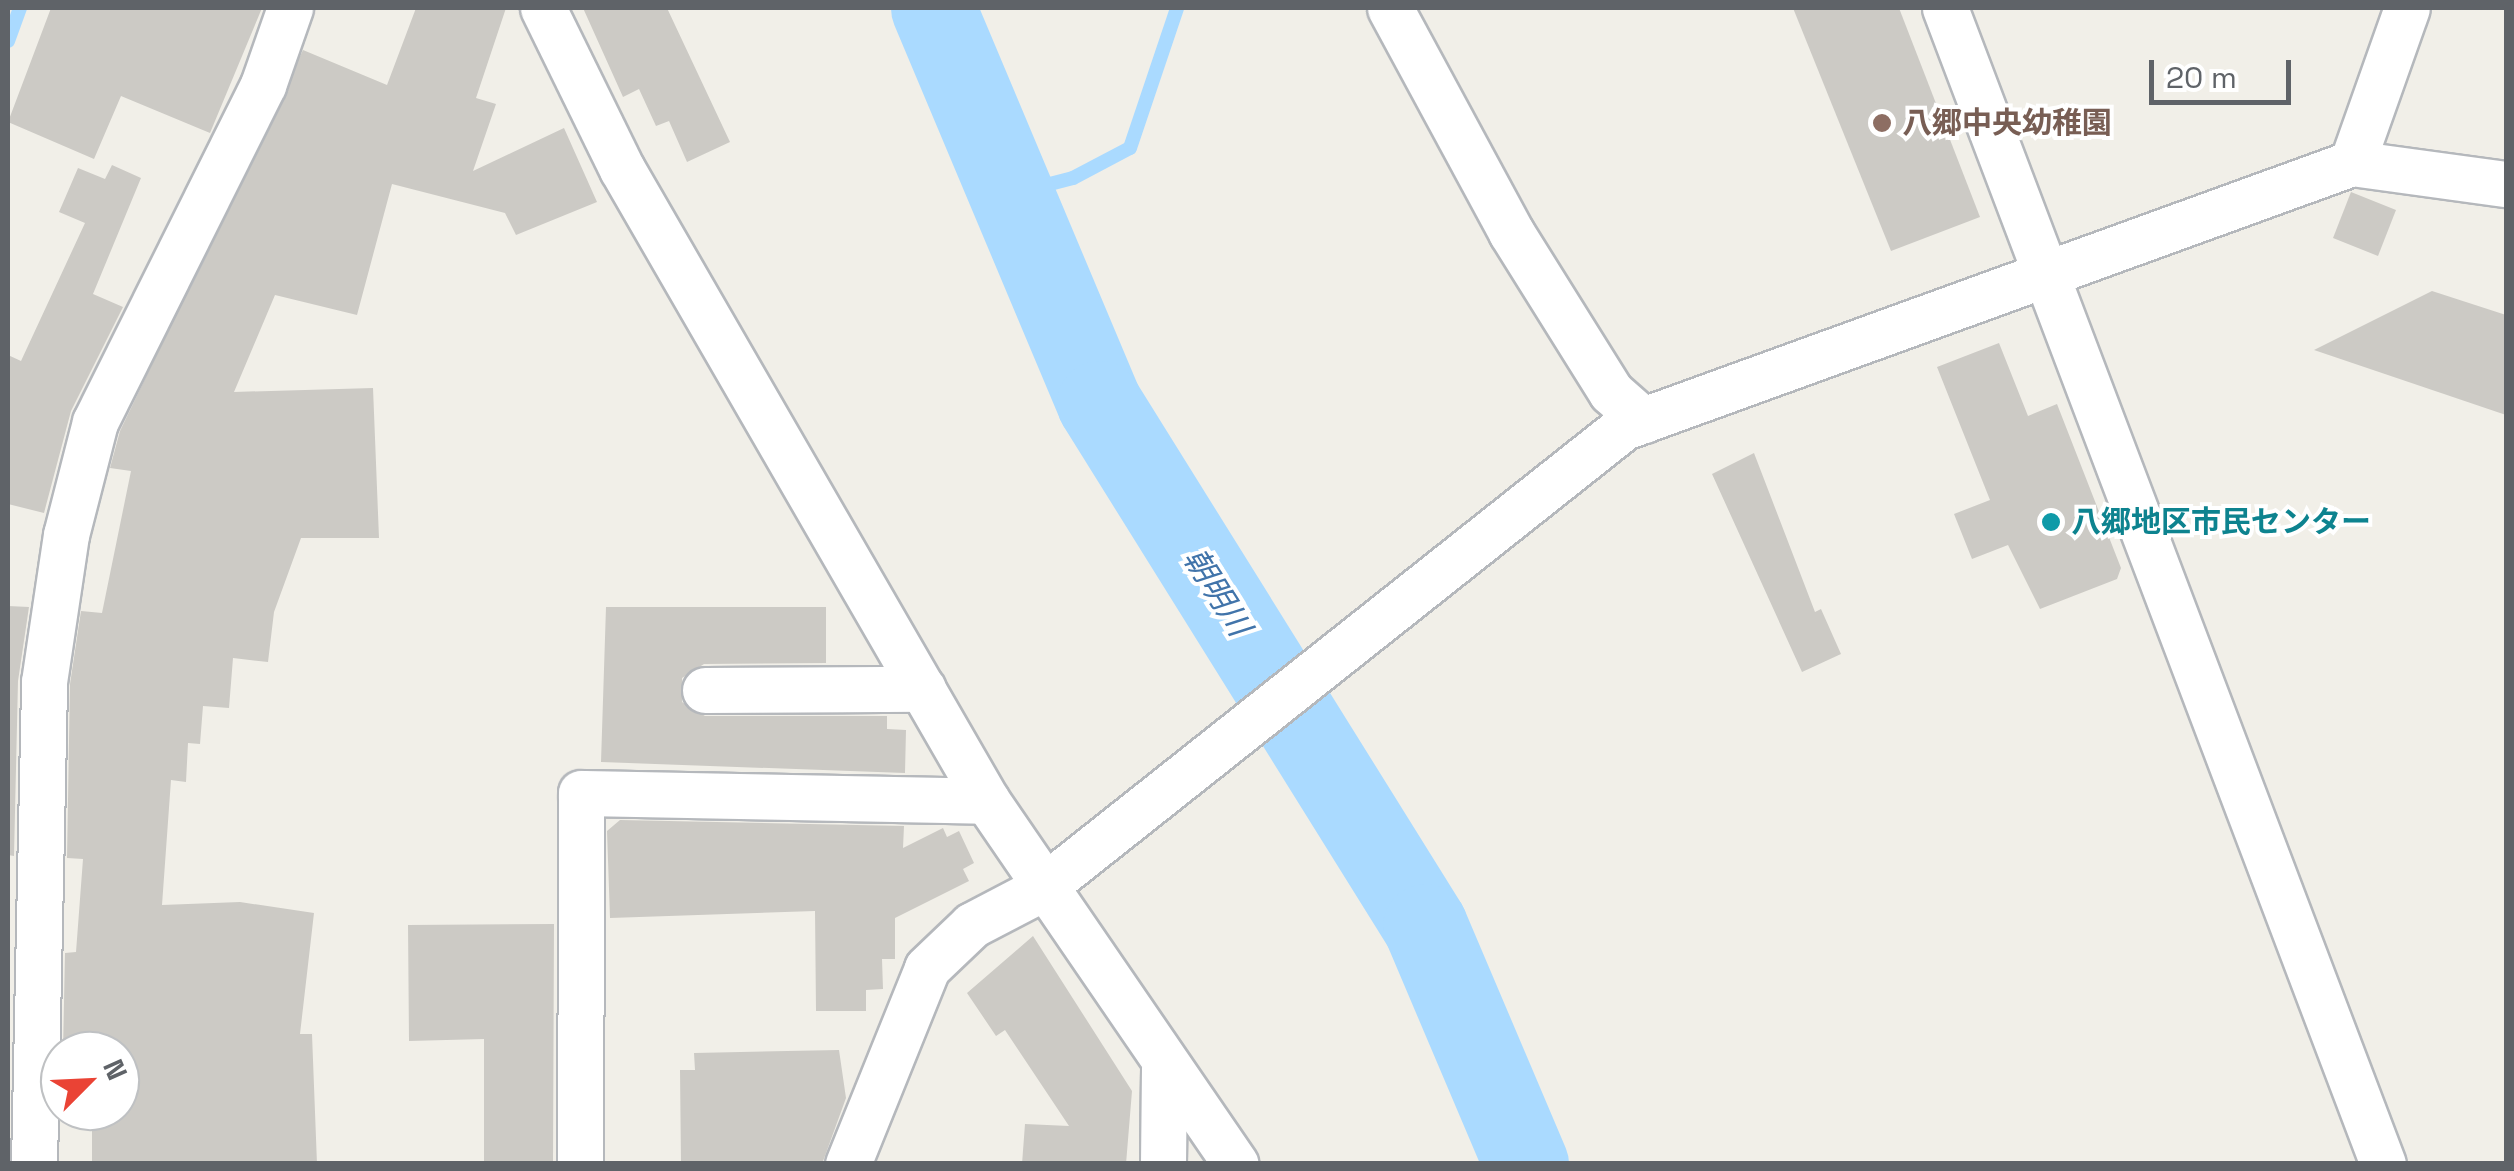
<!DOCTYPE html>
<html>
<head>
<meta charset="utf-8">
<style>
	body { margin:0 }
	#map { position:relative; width:2514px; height:1171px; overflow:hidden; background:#f1efe8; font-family:"Space Grotesk","Noto Sans JP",sans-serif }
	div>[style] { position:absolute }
	.stream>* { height:14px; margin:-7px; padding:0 7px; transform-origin:7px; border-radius:7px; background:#aadaff }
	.river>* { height:85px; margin:-42.5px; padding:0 42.5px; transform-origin:42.5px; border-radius:42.5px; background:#aadaff }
	.building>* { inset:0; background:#cccac5 }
	.roads { filter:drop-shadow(2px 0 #b5b8bc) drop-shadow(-2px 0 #b5b8bc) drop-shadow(0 2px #b5b8bc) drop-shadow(0 -2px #b5b8bc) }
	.minor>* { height:45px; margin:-22.5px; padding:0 22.5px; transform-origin:22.5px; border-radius:22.5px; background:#fff }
	.dots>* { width:28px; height:28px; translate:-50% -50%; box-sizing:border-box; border:5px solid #fff; border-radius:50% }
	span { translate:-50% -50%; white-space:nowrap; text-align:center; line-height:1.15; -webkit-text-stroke:8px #fff; paint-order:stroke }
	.education-label { font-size:30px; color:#785e54; font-weight:700 }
	.left { translate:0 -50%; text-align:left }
	.culture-label { font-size:30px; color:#0d838f; font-weight:700 }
	.water-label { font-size:32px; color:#4174aa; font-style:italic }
	.frame { position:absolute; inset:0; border:10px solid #5f6368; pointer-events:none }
	.north { position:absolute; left:40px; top:1031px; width:100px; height:100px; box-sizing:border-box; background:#fff; border:2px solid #bfc1c3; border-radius:50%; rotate:66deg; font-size:28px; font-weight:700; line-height:40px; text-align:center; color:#5f6368 }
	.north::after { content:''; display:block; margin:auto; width:35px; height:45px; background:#ea4335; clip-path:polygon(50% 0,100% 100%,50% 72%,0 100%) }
	.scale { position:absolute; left:2149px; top:60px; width:142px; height:45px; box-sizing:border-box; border:5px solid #5f6368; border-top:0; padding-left:12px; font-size:30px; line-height:35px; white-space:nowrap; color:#5f6368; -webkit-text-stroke:8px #fff; paint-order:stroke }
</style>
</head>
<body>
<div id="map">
	<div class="stream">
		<div style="left:8px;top:41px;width:35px;rotate:-70deg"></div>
		<div style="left:1011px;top:194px;width:64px;rotate:-14.5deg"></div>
		<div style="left:1073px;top:178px;width:64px;rotate:-27.8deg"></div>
		<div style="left:1130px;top:148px;width:148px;rotate:-71.4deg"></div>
	</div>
	<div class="river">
		<div style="left:933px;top:8px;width:428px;rotate:67.2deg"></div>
		<div style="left:1099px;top:403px;width:616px;rotate:58.06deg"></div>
		<div style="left:1425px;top:926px;width:259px;rotate:67deg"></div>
	</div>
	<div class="building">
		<div style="clip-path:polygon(51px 8px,262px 8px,210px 133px,121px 96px,94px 159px,8px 122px)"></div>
		<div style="clip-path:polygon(416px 8px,506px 8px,476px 98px,496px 104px,473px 171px,564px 128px,597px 202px,516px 235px,505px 213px,392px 184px,357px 315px,275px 295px,234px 392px,373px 388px,379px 538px,301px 538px,274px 612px,268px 662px,233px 658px,229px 708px,203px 706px,200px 744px,188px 743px,186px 782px,171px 780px,162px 905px,240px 902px,314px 913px,300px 1034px,312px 1034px,317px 1164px,92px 1164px,92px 1111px,120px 1111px,120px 1051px,63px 1051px,65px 953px,76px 952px,83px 859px,67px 858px,70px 684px,81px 611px,102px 613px,131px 471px,110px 468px,120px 431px,303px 50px,387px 85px)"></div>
		<div style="clip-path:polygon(583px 8px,667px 8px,730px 142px,687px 162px,669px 121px,656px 126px,639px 89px,623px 97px)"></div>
		<div style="clip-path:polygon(1793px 8px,1899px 8px,1980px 217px,1891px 251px)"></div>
		<div style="clip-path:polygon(112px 165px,141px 178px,93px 294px,123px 307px,71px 411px,44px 513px,8px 504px,8px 355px,21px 361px,85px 223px,59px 212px,78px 168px,105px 179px)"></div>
		<div style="clip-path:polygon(2351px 192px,2396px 210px,2378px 256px,2333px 238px)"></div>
		<div style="clip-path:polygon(2432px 291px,2506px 315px,2506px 415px,2314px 350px)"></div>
		<div style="clip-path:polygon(1999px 343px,2028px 416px,2057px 404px,2121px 568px,2117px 579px,2040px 609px,2008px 545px,1972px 559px,1954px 514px,1990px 500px,1937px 367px)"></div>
		<div style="clip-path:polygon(1754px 453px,1815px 612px,1821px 609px,1841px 654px,1802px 672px,1712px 474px)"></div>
		<div style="clip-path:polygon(8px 606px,29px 607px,18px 681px,14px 856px,8px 855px)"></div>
		<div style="clip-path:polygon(606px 607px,826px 607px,826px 663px,704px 664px,682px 678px,682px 702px,705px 716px,887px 716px,887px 729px,906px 730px,905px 773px,601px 762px)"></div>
		<div style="clip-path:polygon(620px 820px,904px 826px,903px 848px,943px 828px,947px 837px,959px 831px,974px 863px,963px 869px,969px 881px,895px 918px,895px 959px,882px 959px,883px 989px,866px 990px,866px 1011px,816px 1011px,815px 911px,610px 918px,607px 831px)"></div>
		<div style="clip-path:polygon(554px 924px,553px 1164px,484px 1164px,484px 1039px,409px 1041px,408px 925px)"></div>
		<div style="clip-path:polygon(1033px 936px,1132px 1091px,1126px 1164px,1022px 1164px,1025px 1124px,1069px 1126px,1005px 1030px,996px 1036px,967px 993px)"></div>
		<div style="clip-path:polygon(839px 1050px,846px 1098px,822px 1164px,681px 1164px,680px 1070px,695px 1070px,694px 1053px)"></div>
	</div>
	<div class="roads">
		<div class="minor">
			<div style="left:543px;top:8px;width:179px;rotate:63.9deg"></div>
			<div style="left:622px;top:169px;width:730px;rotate:59.99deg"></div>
			<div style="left:987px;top:801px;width:440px;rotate:55.6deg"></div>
			<div style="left:1390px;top:8px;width:255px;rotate:61.6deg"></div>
			<div style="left:1511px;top:232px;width:189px;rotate:58deg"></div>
			<div style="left:1611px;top:392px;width:43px;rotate:41.2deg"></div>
			<div style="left:1945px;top:8px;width:1236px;rotate:69.25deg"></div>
			<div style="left:2352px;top:163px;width:164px;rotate:-70.5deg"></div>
			<div style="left:705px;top:690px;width:218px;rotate:-0.3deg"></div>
			<div style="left:34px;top:1164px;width:482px;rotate:-88.8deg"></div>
			<div style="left:44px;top:682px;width:149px;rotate:-81.5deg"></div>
			<div style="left:66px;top:535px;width:117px;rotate:-75.6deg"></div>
			<div style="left:95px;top:422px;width:377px;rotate:-63.5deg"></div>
			<div style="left:263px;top:85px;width:82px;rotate:-70.7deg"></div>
			<div style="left:580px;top:1164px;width:371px;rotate:-89.8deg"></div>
			<div style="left:581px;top:793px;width:406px;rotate:1.1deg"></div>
			<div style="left:848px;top:1164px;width:211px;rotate:-68deg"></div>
			<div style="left:927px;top:968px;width:62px;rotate:-43.7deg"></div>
			<div style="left:972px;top:925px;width:78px;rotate:-27.6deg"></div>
			<div style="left:1041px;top:889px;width:744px;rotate:-38.4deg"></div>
			<div style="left:1624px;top:427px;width:774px;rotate:-19.93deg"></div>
			<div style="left:2352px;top:163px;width:155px;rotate:7.8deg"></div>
			<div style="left:1163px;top:1164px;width:96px;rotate:-89.4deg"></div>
		</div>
	</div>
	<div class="dots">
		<div style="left:1882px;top:123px;background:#8d6e63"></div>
		<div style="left:2051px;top:522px;background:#0f9aa8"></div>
	</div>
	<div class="education-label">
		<span class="left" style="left:1902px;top:123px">八郷中央幼稚園</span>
	</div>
	<div class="culture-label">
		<span class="left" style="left:2071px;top:522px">八郷地区市民センター</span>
	</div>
	<div class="water-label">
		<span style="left:1217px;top:592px;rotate:58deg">朝明川</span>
	</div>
	<div class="frame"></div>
	<div class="north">N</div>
	<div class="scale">20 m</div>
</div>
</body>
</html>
